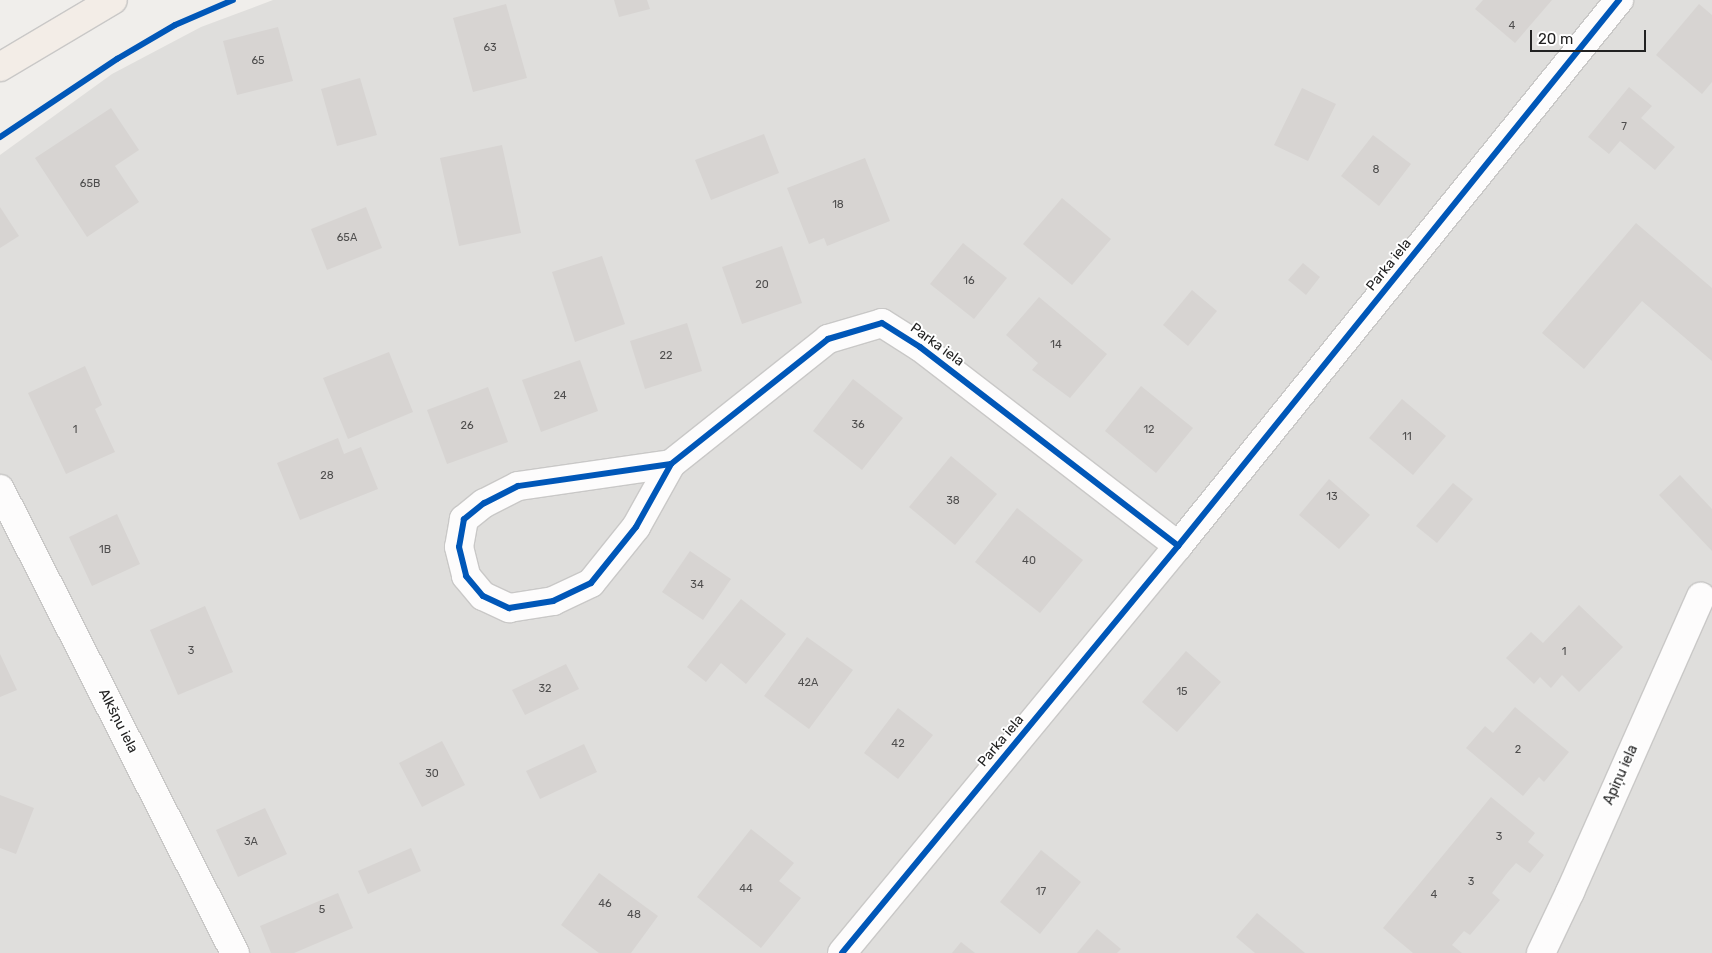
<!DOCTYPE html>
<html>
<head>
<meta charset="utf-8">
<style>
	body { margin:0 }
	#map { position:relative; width:1712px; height:953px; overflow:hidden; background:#f0eeeb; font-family:Rubik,sans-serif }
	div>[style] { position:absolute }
	.residential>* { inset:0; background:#dfdedc }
	.building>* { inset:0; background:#d7d4d2 }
	.roads { filter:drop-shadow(1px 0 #c9c8c7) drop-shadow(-1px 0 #c9c8c7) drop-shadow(0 1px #c9c8c7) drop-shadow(0 -1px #c9c8c7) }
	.minor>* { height:28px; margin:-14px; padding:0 14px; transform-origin:14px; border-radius:14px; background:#fdfcfc }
	.major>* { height:28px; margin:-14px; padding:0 14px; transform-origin:14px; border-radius:14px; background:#f3ede7 }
	.cycleway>* { height:6px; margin:-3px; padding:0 3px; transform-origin:3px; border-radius:3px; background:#0057b8 }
	span { translate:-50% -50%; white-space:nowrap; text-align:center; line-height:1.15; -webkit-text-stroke:4px #fff; paint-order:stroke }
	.number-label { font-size:11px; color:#4f4e4e }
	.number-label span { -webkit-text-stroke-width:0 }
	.street-label { font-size:14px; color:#222 }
	.scale { position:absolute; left:1530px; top:30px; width:116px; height:22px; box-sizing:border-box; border:2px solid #222; border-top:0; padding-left:6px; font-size:15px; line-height:18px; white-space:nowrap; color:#222; -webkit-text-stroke:4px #fff; paint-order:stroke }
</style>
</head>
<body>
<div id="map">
	<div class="residential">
		<div style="clip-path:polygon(273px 0,1712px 0,1712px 953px,0 953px,0 155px,112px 74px,201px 27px)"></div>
	</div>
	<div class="building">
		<div style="clip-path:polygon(614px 0,647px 0,650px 9px,619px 17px)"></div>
		<div style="clip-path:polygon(1483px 0,1552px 0,1515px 43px,1475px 9px)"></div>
		<div style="clip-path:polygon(506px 4px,527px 78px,473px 92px,453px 18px)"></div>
		<div style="clip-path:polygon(1699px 4px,1712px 15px,1712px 82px,1702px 94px,1656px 55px)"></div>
		<div style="clip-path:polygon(278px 27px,293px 81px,237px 95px,223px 41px)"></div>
		<div style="clip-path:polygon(360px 78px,377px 135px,337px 146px,321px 89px)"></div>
		<div style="clip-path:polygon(1629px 87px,1652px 106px,1641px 118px,1675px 147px,1655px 170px,1620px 141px,1609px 154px,1588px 137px)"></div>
		<div style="clip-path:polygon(1302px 88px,1336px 104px,1308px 161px,1274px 145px)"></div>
		<div style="clip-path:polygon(111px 108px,139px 150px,115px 166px,139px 202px,87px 237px,35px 158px)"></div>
		<div style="clip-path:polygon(764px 134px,779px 173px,711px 200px,695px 160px)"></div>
		<div style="clip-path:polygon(1373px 135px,1411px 164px,1379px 206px,1341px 176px)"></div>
		<div style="clip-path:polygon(502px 145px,521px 233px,459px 246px,440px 158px)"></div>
		<div style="clip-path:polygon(865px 158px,890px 221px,827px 246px,824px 238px,809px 244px,787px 188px)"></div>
		<div style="clip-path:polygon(1062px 198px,1111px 239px,1072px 285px,1023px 244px)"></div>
		<div style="clip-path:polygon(0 207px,19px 236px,0 248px)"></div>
		<div style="clip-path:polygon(366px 207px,382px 248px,327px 270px,311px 229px)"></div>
		<div style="clip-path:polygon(1636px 223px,1712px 288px,1712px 361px,1642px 301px,1584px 369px,1542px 333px)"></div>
		<div style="clip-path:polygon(963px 243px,1007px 278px,974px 319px,930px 284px)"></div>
		<div style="clip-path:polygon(782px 246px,802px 303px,742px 324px,722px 267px)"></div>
		<div style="clip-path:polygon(602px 256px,625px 324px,575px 342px,552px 272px)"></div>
		<div style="clip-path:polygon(1303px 263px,1320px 277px,1306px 295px,1288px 280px)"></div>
		<div style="clip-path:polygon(1192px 290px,1217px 311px,1188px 346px,1163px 325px)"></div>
		<div style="clip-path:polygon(1039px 297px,1107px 354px,1070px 398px,1032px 370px,1038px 363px,1006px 335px)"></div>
		<div style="clip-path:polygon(687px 323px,702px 371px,645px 389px,630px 341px)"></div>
		<div style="clip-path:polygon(389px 352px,413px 412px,348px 439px,323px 378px)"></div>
		<div style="clip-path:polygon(580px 360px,598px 411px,541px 432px,522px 380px)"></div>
		<div style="clip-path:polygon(85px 366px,102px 405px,95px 409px,115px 452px,66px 474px,28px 393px)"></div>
		<div style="clip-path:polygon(853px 379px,903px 418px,862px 470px,813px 431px)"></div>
		<div style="clip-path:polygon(1141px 386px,1193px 428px,1156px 473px,1105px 431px)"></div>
		<div style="clip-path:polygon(488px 387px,508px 442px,447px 464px,427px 410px)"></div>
		<div style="clip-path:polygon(1402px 399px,1446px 436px,1413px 475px,1369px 438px)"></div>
		<div style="clip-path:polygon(338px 438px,344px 454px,361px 447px,378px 489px,300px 520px,277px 463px)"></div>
		<div style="clip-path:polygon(951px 456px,997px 494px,955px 545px,909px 507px)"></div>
		<div style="clip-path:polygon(1680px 475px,1712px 509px,1712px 551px,1659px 495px)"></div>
		<div style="clip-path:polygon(1329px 479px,1370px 515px,1339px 549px,1299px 515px)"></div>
		<div style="clip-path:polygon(1453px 483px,1473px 499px,1437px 543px,1416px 526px)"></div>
		<div style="clip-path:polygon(1017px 508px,1083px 560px,1040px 613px,975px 562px)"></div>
		<div style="clip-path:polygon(117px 514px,140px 564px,92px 586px,69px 537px)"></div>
		<div style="clip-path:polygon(690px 551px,731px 579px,703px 620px,662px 592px)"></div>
		<div style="clip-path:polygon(741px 599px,786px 634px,746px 684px,721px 663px,706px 682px,687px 667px)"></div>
		<div style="clip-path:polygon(1579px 605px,1623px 647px,1579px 692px,1562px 675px,1551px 688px,1540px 677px,1534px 684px,1506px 658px,1531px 632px,1543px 643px)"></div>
		<div style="clip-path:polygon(205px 606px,233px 672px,178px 695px,150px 630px)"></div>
		<div style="clip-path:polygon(807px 637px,853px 670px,809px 729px,764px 696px)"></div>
		<div style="clip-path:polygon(1186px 651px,1221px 682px,1177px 732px,1142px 702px)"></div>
		<div style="clip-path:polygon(0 654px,17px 690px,0 697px)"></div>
		<div style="clip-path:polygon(566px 664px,579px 689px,525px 715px,512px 690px)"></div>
		<div style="clip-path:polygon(1515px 707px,1569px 752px,1544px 782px,1539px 777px,1523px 796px,1466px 748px,1485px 726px,1493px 733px)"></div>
		<div style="clip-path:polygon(898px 708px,933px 735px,898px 779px,864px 753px)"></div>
		<div style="clip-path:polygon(442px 741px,465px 785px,422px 807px,399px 763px)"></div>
		<div style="clip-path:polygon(584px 744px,597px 772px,540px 799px,526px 771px)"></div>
		<div style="clip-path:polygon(0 795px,34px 808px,16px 854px,0 848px)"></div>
		<div style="clip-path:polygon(1491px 797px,1535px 833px,1528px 842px,1544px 855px,1530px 873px,1516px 863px,1508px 872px,1492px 893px,1500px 900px,1470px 935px,1464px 931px,1452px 945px,1462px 953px,1413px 953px,1383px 928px)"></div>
		<div style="clip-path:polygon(265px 808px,287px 854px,238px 877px,216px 830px)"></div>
		<div style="clip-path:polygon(751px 829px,794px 863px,779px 881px,801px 898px,761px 948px,697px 897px)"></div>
		<div style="clip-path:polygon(411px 848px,421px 871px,368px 894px,358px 871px)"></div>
		<div style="clip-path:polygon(1041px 850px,1081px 882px,1040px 934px,1000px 902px)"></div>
		<div style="clip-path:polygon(599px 873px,658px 916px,631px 953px,599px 953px,561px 925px)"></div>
		<div style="clip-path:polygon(338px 893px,353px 928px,294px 953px,271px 953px,260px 926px)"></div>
		<div style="clip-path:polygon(1257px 913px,1305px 953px,1255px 953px,1236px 937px)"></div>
		<div style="clip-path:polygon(1097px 929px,1121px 949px,1117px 953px,1077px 953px)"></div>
		<div style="clip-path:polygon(961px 942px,975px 953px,952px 953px)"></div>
	</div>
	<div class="roads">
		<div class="minor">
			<div style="left:671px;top:464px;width:155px;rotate:171.8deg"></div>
			<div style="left:518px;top:486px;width:38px;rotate:153deg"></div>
			<div style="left:484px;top:503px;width:26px;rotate:141deg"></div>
			<div style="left:464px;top:519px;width:28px;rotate:100deg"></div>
			<div style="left:459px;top:547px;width:30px;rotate:76deg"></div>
			<div style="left:466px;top:576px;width:26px;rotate:50deg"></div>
			<div style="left:483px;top:596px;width:29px;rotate:25deg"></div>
			<div style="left:509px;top:608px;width:45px;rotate:-9deg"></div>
			<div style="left:553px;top:601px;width:42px;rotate:-25.3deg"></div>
			<div style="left:591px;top:583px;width:72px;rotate:-51.2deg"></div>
			<div style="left:636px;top:527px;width:72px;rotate:-60.9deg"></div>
			<div style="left:671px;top:464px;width:201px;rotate:-38.5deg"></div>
			<div style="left:828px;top:339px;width:56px;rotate:-16.5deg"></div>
			<div style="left:882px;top:323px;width:45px;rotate:32.3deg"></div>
			<div style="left:920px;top:347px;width:326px;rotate:37.6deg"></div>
			<div style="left:0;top:489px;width:520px;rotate:63.14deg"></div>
			<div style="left:842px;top:953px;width:528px;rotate:-50.46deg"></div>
			<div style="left:1178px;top:546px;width:702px;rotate:-51.07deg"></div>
			<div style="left:1541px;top:953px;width:68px;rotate:-64.6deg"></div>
			<div style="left:1570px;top:892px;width:323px;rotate:-66.1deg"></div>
		</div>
		<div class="major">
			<div style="left:0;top:67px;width:131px;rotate:-30.7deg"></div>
		</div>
	</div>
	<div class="cycleway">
		<div style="left:0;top:137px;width:141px;rotate:-33.7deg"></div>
		<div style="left:117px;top:59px;width:67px;rotate:-30.4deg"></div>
		<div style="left:175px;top:25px;width:63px;rotate:-23.3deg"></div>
		<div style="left:671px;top:464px;width:155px;rotate:171.8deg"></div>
		<div style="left:518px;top:486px;width:38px;rotate:153deg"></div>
		<div style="left:484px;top:503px;width:26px;rotate:141deg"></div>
		<div style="left:464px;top:519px;width:28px;rotate:100deg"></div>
		<div style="left:459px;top:547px;width:30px;rotate:76deg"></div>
		<div style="left:466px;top:576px;width:26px;rotate:50deg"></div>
		<div style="left:483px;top:596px;width:29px;rotate:25deg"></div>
		<div style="left:509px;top:608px;width:45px;rotate:-9deg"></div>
		<div style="left:553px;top:601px;width:42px;rotate:-25.3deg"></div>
		<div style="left:591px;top:583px;width:72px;rotate:-51.2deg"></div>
		<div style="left:636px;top:527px;width:72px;rotate:-60.9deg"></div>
		<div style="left:671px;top:464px;width:201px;rotate:-38.5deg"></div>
		<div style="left:828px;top:339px;width:56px;rotate:-16.5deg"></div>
		<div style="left:882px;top:323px;width:45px;rotate:32.3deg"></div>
		<div style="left:920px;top:347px;width:326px;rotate:37.6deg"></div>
		<div style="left:842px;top:953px;width:528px;rotate:-50.46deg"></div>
		<div style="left:1178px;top:546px;width:702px;rotate:-51.07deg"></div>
	</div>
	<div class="number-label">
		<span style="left:1512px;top:26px">4</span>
		<span style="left:490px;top:48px">63</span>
		<span style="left:258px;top:61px">65</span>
		<span style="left:1624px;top:127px">7</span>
		<span style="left:1376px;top:170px">8</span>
		<span style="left:90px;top:184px">65B</span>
		<span style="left:838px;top:205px">18</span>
		<span style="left:347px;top:238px">65A</span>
		<span style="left:969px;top:281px">16</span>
		<span style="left:762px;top:285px">20</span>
		<span style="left:1056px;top:345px">14</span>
		<span style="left:666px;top:356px">22</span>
		<span style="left:560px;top:396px">24</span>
		<span style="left:858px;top:425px">36</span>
		<span style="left:467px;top:426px">26</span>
		<span style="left:75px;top:430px">1</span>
		<span style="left:1149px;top:430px">12</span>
		<span style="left:1407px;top:437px">11</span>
		<span style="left:327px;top:476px">28</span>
		<span style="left:1332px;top:497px">13</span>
		<span style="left:953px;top:501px">38</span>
		<span style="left:105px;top:550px">1B</span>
		<span style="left:1029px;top:561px">40</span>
		<span style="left:697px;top:585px">34</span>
		<span style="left:191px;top:651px">3</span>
		<span style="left:1564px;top:652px">1</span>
		<span style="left:808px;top:683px">42A</span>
		<span style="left:545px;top:689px">32</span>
		<span style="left:1182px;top:692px">15</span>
		<span style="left:898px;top:744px">42</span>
		<span style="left:1518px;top:750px">2</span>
		<span style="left:432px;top:774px">30</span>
		<span style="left:1499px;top:837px">3</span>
		<span style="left:251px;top:842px">3A</span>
		<span style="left:1471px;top:882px">3</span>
		<span style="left:746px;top:889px">44</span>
		<span style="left:1041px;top:892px">17</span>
		<span style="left:1434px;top:895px">4</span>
		<span style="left:605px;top:904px">46</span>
		<span style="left:322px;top:910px">5</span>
		<span style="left:634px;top:915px">48</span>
	</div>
	<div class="street-label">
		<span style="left:1389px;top:265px;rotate:-51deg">Parka iela</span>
		<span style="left:937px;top:345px;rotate:36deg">Parka iela</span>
		<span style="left:118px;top:721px;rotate:63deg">Alkšņu iela</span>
		<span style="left:1001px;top:741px;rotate:-50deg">Parka iela</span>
		<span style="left:1621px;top:775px;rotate:-66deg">Apiņu iela</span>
	</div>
	<div class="scale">20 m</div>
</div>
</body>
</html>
